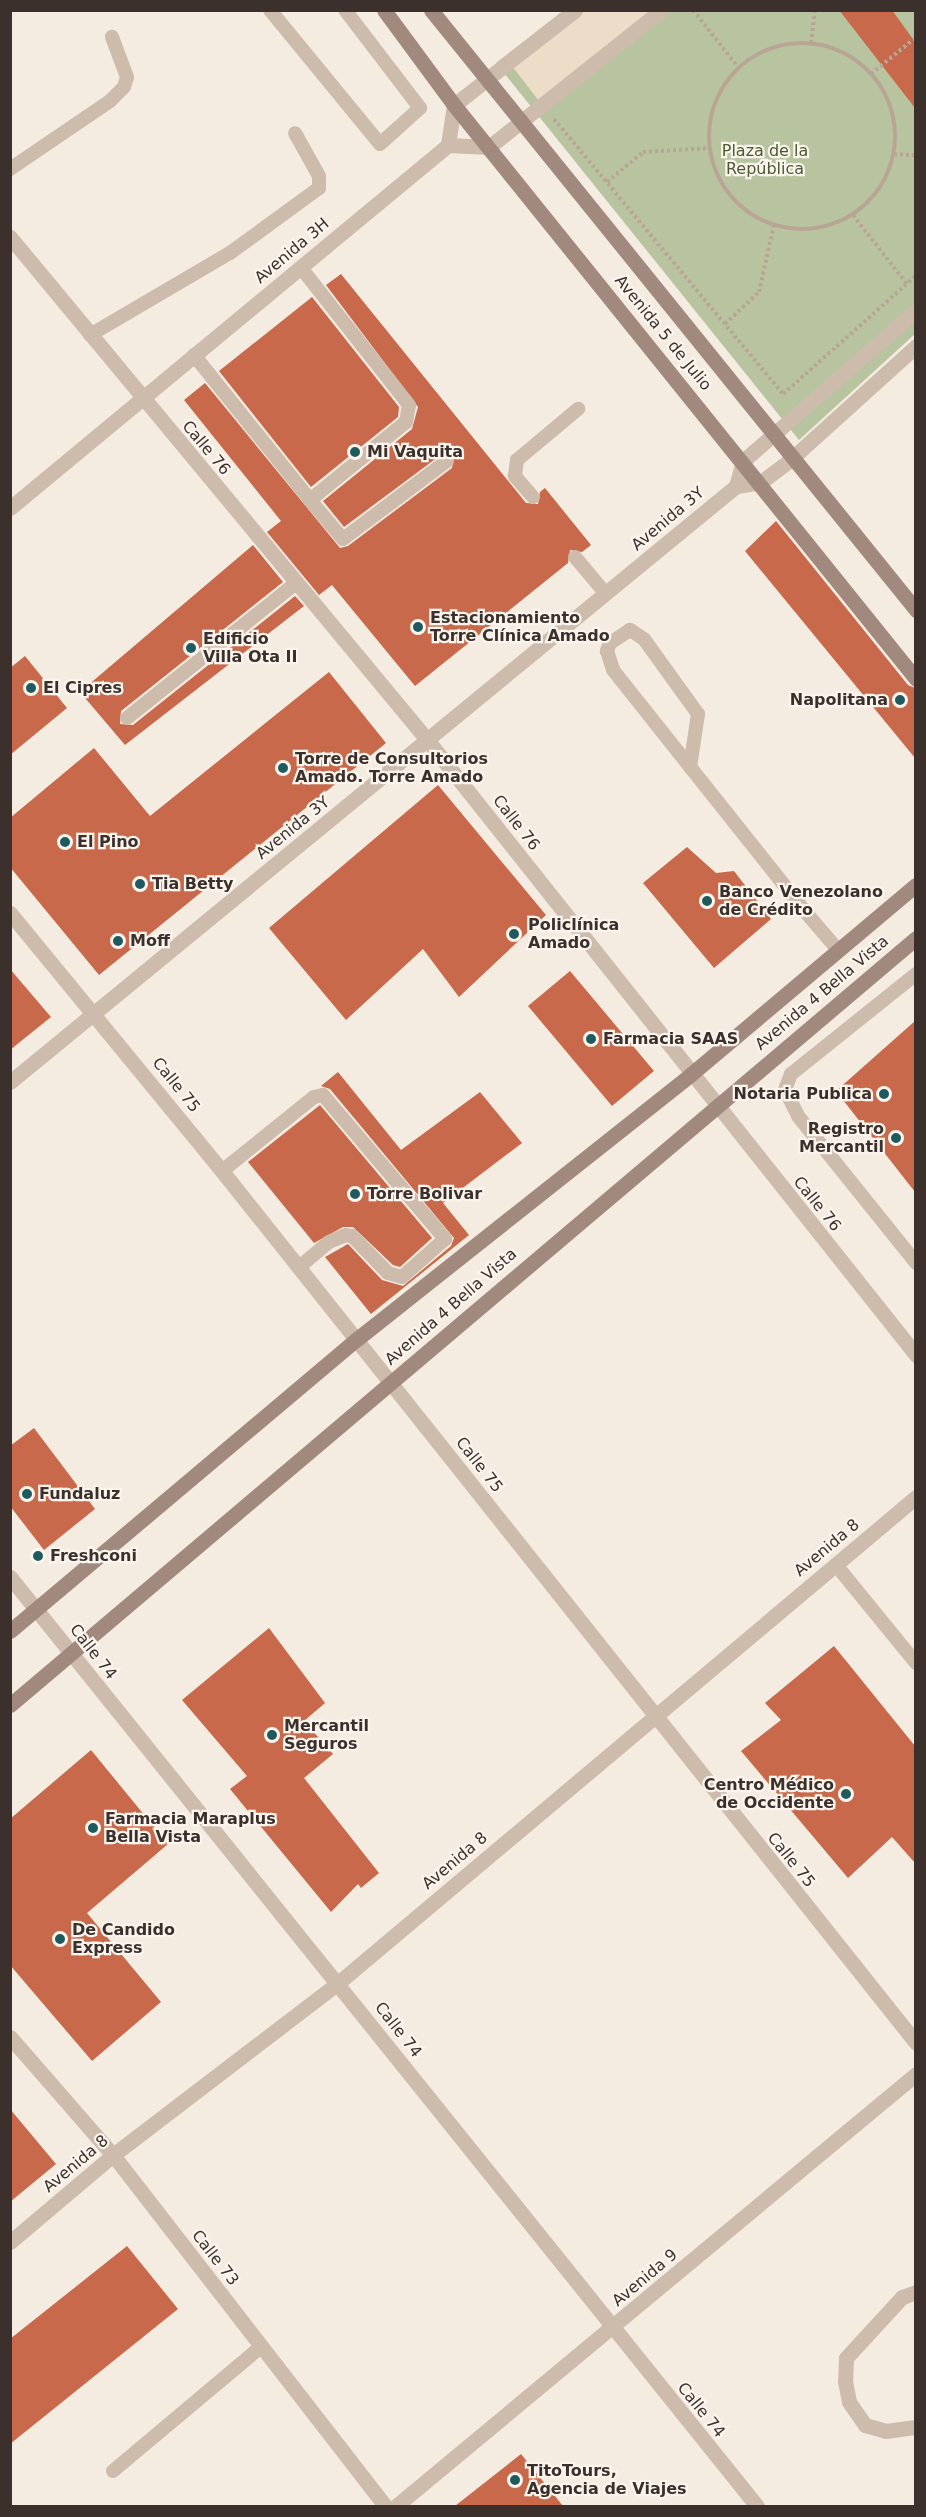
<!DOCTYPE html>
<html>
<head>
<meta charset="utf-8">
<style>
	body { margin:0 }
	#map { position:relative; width:926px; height:2517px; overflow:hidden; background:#f4ebe1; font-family:"DejaVu Sans",sans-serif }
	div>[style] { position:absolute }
	.green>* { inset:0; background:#b8c4a0 }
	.plaza>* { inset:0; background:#ecdcc8 }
	.building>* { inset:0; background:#c8694b }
	.path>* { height:4px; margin-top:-2px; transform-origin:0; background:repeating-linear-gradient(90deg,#b9a596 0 3px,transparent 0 6px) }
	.path>.ring { margin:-2px; padding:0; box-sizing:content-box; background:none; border:4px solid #b9a596; border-radius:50% }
	.lane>* { height:14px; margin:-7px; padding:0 7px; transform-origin:7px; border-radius:7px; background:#cdbbac }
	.street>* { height:15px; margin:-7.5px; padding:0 7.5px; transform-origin:7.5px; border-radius:7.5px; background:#cdbbac }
	.secondary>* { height:15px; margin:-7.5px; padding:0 7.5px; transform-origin:7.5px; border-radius:7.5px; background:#a18a7d }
	.dots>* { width:16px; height:16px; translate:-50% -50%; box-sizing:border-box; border:3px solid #fbf5ee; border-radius:50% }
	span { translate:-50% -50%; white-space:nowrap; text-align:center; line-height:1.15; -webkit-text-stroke:4.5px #fbf5ee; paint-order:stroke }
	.park-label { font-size:16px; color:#4a5a2e }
	.street-label { font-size:16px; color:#3b302b }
	.poi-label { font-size:16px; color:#3b302b; font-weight:700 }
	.left { translate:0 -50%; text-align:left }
	.right { translate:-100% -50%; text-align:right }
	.frame { position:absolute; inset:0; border:12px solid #3b302b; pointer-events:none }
</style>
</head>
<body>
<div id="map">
	<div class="green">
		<div style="clip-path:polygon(563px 11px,915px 11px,915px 334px,799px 440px,496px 63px)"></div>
	</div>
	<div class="plaza">
		<div style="clip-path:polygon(575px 11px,661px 11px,542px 105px,509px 62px)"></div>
	</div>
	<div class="building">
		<div style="clip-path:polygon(839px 10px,892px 10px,915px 42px,915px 108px)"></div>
		<div style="clip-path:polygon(341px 274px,526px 503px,538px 504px,540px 492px,545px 488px,591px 545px,582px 552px,570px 550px,568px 563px,415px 686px,332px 585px,319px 595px,267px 532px,281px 521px,184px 400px,205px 383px,340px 548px,348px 546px,452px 468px,454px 456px,442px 454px,344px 527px,323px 501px,412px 429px,418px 407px,326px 285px)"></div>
		<div style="clip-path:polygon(312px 297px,399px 407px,398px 417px,311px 487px,219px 371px)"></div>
		<div style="clip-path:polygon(776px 521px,908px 685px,915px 688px,915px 758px,745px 551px)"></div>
		<div style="clip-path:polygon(253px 545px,283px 582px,121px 711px,120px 724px,133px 725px,295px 596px,304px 606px,125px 745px,80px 692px)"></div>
		<div style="clip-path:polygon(25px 656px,67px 708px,10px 755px,10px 668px)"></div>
		<div style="clip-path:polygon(329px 672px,386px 743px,99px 975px,10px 867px,10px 818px,94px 748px,150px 816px)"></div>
		<div style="clip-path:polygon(438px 785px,546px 915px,459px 997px,423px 949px,346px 1020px,269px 928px)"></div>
		<div style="clip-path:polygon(687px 847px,716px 873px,734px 871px,771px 919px,714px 968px,643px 883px)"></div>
		<div style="clip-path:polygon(10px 969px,51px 1017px,10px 1050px)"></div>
		<div style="clip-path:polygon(570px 971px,654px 1071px,612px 1106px,528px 1006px)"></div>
		<div style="clip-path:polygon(915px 1021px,915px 1192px,836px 1091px)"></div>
		<div style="clip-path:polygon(338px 1072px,401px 1150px,480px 1092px,522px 1143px,443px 1203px,469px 1235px,371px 1314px,325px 1257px,348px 1244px,382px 1280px,403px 1286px,451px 1246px,454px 1238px,330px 1089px,321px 1086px)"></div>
		<div style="clip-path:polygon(320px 1105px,432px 1238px,400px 1267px,393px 1265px,353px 1227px,343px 1227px,314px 1243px,248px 1162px)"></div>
		<div style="clip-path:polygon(34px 1428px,95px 1509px,44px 1550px,10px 1506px,10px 1446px)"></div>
		<div style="clip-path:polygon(269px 1628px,325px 1703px,304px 1721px,333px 1754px,304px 1778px,379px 1873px,361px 1888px,358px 1884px,331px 1912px,230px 1789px,247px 1776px,182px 1700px)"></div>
		<div style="clip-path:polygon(834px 1646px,915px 1746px,915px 1863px,892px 1837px,848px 1878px,741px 1751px,781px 1720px,765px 1703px)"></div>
		<div style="clip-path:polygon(91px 1750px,168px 1844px,87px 1913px,161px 2002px,92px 2061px,10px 1965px,10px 1819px)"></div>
		<div style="clip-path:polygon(10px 2109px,56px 2164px,10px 2202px)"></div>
		<div style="clip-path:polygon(127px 2246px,178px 2309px,10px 2444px,10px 2339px)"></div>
		<div style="clip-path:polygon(521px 2454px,563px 2506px,455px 2506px)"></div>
	</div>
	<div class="path">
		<div style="left:693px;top:10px;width:73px;rotate:51.7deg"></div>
		<div style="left:811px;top:43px;width:33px;rotate:-83deg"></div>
		<div class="ring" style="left:709px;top:43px;width:182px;height:182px"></div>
		<div style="left:871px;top:74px;width:58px;rotate:-39.4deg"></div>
		<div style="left:554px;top:119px;width:358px;rotate:50.2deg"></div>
		<div style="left:783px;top:394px;width:178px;rotate:-41.6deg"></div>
		<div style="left:894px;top:154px;width:22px;rotate:3deg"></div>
		<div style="left:607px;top:182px;width:47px;rotate:-39.8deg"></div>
		<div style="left:643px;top:152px;width:66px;rotate:-3.5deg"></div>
		<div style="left:853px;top:215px;width:88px;rotate:52deg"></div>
		<div style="left:725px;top:324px;width:47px;rotate:-43.3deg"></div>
		<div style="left:759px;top:292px;width:69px;rotate:-77.4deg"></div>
	</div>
	<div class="lane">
		<div style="left:270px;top:10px;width:173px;rotate:50.6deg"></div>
		<div style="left:380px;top:144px;width:54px;rotate:-42deg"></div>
		<div style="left:420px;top:108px;width:123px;rotate:-127.4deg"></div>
		<div style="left:10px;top:169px;width:121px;rotate:-34.2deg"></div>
		<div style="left:110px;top:101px;width:20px;rotate:-45deg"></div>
		<div style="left:124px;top:87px;width:10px;rotate:-73deg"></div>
		<div style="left:127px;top:77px;width:43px;rotate:-110.6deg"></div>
		<div style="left:90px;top:335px;width:162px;rotate:-30.4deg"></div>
		<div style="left:230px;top:253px;width:110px;rotate:-36.1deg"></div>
		<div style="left:319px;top:188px;width:12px;rotate:-90deg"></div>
		<div style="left:319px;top:176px;width:49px;rotate:-119.2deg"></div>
		<div style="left:194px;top:355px;width:186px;rotate:51.3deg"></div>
		<div style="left:310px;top:500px;width:124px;rotate:-39.1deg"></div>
		<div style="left:406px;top:422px;width:17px;rotate:-80deg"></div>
		<div style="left:409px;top:405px;width:174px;rotate:-128.2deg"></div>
		<div style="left:533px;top:497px;width:28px;rotate:-131deg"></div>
		<div style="left:515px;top:476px;width:16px;rotate:-83deg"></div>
		<div style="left:517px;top:460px;width:80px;rotate:-39.9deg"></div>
		<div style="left:310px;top:500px;width:51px;rotate:49.8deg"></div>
		<div style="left:343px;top:539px;width:130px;rotate:-36.9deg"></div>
		<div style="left:575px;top:557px;width:48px;rotate:50deg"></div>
		<div style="left:127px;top:718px;width:216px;rotate:-38.6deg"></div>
		<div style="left:690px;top:767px;width:54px;rotate:-81.4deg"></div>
		<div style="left:698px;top:714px;width:92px;rotate:-125.8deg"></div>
		<div style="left:644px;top:639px;width:17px;rotate:-147deg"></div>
		<div style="left:630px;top:630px;width:24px;rotate:147deg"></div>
		<div style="left:610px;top:643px;width:9px;rotate:111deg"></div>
		<div style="left:607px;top:651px;width:20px;rotate:72deg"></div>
		<div style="left:613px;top:670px;width:304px;rotate:51.5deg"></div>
		<div style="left:802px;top:908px;width:55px;rotate:49.4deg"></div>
		<div style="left:916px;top:974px;width:160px;rotate:141.3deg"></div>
		<div style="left:791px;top:1074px;width:17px;rotate:111deg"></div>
		<div style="left:785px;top:1090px;width:29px;rotate:63deg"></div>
		<div style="left:798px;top:1116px;width:189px;rotate:51.2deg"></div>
		<div style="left:222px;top:1171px;width:118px;rotate:-38.8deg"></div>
		<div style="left:314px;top:1097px;width:9px;rotate:-13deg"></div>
		<div style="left:323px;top:1095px;width:189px;rotate:49.7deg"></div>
		<div style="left:445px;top:1239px;width:57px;rotate:138.5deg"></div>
		<div style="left:402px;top:1277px;width:15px;rotate:-164deg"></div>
		<div style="left:388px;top:1273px;width:52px;rotate:-134.2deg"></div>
		<div style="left:352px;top:1236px;width:6px;rotate:-171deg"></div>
		<div style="left:346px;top:1235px;width:18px;rotate:158deg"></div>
		<div style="left:329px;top:1242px;width:39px;rotate:140deg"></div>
		<div style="left:836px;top:1565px;width:127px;rotate:50.8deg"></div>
		<div style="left:113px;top:2471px;width:193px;rotate:-40deg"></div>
	</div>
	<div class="street">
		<div style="left:448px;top:145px;width:41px;rotate:2.8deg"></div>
		<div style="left:489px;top:147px;width:220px;rotate:-38.5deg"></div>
		<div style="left:10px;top:237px;width:656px;rotate:50.32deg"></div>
		<div style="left:429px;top:742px;width:783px;rotate:51.53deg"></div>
		<div style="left:736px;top:486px;width:26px;rotate:-74deg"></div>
		<div style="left:743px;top:461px;width:230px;rotate:-41.1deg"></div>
		<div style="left:10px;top:508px;width:569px;rotate:-39.65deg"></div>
		<div style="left:448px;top:145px;width:40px;rotate:-81.5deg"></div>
		<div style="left:454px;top:105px;width:154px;rotate:-38.1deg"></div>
		<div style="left:10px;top:913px;width:334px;rotate:50.6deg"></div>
		<div style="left:222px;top:1171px;width:1114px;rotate:51.48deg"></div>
		<div style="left:10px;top:1082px;width:939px;rotate:-39.38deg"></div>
		<div style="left:736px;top:486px;width:25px;rotate:-9deg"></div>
		<div style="left:761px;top:482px;width:38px;rotate:-37deg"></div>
		<div style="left:791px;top:459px;width:169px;rotate:-42.1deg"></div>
		<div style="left:10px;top:1577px;width:1192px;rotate:51.2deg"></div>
		<div style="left:10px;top:2037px;width:157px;rotate:48.9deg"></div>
		<div style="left:113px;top:2155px;width:444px;rotate:52.2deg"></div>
		<div style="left:10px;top:2242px;width:135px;rotate:-40.2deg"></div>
		<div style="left:113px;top:2155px;width:283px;rotate:-37.4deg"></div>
		<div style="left:338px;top:1983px;width:755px;rotate:-40.06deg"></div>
		<div style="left:916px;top:2292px;width:15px;rotate:160deg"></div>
		<div style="left:902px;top:2297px;width:83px;rotate:132.6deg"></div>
		<div style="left:846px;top:2358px;width:23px;rotate:92deg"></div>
		<div style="left:845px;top:2381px;width:21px;rotate:79deg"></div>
		<div style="left:849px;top:2402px;width:28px;rotate:55deg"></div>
		<div style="left:865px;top:2425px;width:22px;rotate:16deg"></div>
		<div style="left:886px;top:2431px;width:30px;rotate:-8deg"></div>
		<div style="left:396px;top:2506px;width:676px;rotate:-39.72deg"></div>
	</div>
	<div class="secondary">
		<div style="left:384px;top:10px;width:118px;rotate:53.6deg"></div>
		<div style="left:454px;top:105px;width:737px;rotate:51.17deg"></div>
		<div style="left:431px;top:10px;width:772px;rotate:51.05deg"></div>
		<div style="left:10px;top:1631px;width:454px;rotate:-40.1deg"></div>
		<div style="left:357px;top:1339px;width:425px;rotate:-38.4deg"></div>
		<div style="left:690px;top:1075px;width:295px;rotate:-40.1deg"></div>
		<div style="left:10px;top:1705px;width:1187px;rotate:-40.25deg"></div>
	</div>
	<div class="dots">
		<div style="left:355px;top:452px;background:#1f5a5e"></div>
		<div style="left:418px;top:627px;background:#1f5a5e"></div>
		<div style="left:191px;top:648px;background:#1f5a5e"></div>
		<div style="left:31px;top:688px;background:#1f5a5e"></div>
		<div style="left:900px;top:700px;background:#1f5a5e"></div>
		<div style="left:283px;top:768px;background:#1f5a5e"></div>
		<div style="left:65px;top:842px;background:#1f5a5e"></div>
		<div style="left:140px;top:884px;background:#1f5a5e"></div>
		<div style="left:707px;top:901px;background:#1f5a5e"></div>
		<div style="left:514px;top:934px;background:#1f5a5e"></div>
		<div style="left:118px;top:941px;background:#1f5a5e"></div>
		<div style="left:591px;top:1039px;background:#1f5a5e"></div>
		<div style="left:884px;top:1094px;background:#1f5a5e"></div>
		<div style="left:896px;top:1138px;background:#1f5a5e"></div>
		<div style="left:355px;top:1194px;background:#1f5a5e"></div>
		<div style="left:27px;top:1494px;background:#1f5a5e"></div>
		<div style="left:38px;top:1556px;background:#1f5a5e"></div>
		<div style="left:272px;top:1735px;background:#1f5a5e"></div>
		<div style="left:846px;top:1794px;background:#1f5a5e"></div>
		<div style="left:93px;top:1828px;background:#1f5a5e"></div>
		<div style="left:60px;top:1939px;background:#1f5a5e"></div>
		<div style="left:515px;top:2480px;background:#1f5a5e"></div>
	</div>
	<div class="park-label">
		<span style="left:765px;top:160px">Plaza de la<br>República</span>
	</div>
	<div class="street-label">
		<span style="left:292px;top:251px;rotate:-40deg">Avenida 3H</span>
		<span style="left:663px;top:333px;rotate:51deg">Avenida 5 de Julio</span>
		<span style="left:206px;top:448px;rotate:50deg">Calle 76</span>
		<span style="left:668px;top:519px;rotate:-40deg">Avenida 3Y</span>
		<span style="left:516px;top:823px;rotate:52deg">Calle 76</span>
		<span style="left:293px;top:828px;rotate:-39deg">Avenida 3Y</span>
		<span style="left:822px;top:993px;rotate:-40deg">Avenida 4 Bella Vista</span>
		<span style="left:176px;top:1085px;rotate:51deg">Calle 75</span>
		<span style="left:817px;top:1204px;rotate:51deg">Calle 76</span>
		<span style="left:451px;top:1307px;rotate:-41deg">Avenida 4 Bella Vista</span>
		<span style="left:479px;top:1465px;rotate:52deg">Calle 75</span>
		<span style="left:827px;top:1548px;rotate:-40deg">Avenida 8</span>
		<span style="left:93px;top:1652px;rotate:52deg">Calle 74</span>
		<span style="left:791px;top:1860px;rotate:51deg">Calle 75</span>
		<span style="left:455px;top:1861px;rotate:-40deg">Avenida 8</span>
		<span style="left:398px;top:2030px;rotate:52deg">Calle 74</span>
		<span style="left:76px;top:2164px;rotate:-40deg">Avenida 8</span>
		<span style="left:215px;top:2258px;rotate:52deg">Calle 73</span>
		<span style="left:645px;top:2278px;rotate:-40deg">Avenida 9</span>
		<span style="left:701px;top:2410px;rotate:51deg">Calle 74</span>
	</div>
	<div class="poi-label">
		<span class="left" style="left:367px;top:452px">Mi Vaquita</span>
		<span class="left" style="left:430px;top:627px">Estacionamiento<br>Torre Clínica Amado</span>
		<span class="left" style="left:203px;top:648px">Edificio<br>Villa Ota II</span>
		<span class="left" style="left:43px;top:688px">El Cipres</span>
		<span class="right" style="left:888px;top:700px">Napolitana</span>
		<span class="left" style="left:295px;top:768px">Torre de Consultorios<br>Amado. Torre Amado</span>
		<span class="left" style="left:77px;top:842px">El Pino</span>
		<span class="left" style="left:152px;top:884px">Tia Betty</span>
		<span class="left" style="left:719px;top:901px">Banco Venezolano<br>de Crédito</span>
		<span class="left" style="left:528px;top:934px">Policlínica<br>Amado</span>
		<span class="left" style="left:130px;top:941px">Moff</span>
		<span class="left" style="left:603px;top:1039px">Farmacia SAAS</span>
		<span class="right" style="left:872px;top:1094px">Notaria Publica</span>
		<span class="right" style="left:884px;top:1138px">Registro<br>Mercantil</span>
		<span class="left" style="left:367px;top:1194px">Torre Bolivar</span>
		<span class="left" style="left:39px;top:1494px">Fundaluz</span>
		<span class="left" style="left:50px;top:1556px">Freshconi</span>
		<span class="left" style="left:284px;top:1735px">Mercantil<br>Seguros</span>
		<span class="right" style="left:834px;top:1794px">Centro Médico<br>de Occidente</span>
		<span class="left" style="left:105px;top:1828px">Farmacia Maraplus<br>Bella Vista</span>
		<span class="left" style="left:72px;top:1939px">De Candido<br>Express</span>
		<span class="left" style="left:527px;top:2480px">TitoTours,<br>Agencia de Viajes</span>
	</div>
	<div class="frame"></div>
</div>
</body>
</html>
